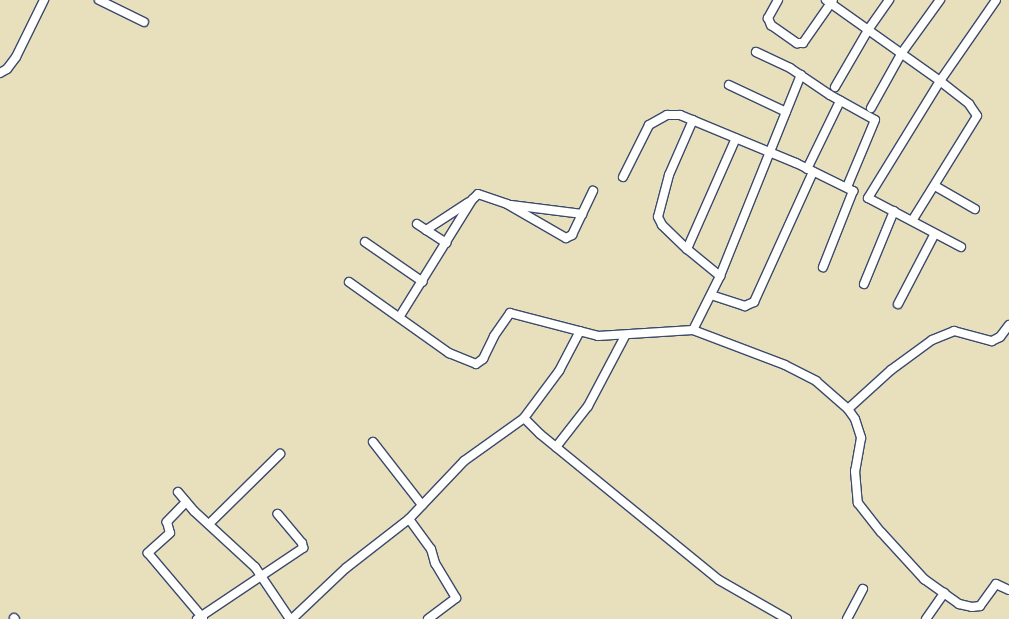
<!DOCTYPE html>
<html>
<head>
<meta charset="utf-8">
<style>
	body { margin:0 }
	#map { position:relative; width:1009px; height:619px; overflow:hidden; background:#e8e0bc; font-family:"Libre Caslon Text",serif }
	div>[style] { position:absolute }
	.roads { filter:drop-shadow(1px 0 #3a4a6c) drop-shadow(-1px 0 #3a4a6c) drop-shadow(0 1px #3a4a6c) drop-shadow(0 -1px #3a4a6c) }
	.minor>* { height:8px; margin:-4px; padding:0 4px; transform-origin:4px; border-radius:4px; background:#fff }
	span { translate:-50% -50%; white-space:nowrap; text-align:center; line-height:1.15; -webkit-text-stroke:3px #fff; paint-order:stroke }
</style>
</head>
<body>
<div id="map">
	<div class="roads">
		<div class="minor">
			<div style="left:99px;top:0;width:50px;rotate:26.1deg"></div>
			<div style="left:778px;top:0;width:21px;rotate:119deg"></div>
			<div style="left:768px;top:18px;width:8px;rotate:67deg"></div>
			<div style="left:771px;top:25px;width:32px;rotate:35deg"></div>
			<div style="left:797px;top:43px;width:6px"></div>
			<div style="left:803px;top:43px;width:52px;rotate:-55.1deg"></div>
			<div style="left:826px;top:0;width:140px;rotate:35.4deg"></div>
			<div style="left:940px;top:81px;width:37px;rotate:38deg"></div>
			<div style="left:969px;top:104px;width:14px;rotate:56deg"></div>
			<div style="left:977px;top:116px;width:123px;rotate:121.8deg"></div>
			<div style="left:756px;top:52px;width:38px;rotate:25deg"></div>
			<div style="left:790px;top:68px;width:48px;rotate:34deg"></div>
			<div style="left:830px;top:95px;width:51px;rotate:29.1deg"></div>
			<div style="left:875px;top:120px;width:73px;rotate:112.7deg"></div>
			<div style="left:0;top:73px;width:8px;rotate:-30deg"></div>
			<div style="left:7px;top:69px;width:15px;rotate:-53deg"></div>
			<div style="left:16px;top:57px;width:64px;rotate:-63.8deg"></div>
			<div style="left:729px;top:85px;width:63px;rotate:25.3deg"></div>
			<div style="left:835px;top:87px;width:66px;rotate:-59.9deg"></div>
			<div style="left:868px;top:30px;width:37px;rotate:-55deg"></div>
			<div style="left:871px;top:108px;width:62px;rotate:-60.9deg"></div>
			<div style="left:901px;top:54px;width:67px;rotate:-54.2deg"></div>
			<div style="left:693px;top:120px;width:60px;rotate:113.6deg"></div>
			<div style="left:669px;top:175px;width:43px;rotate:104.7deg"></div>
			<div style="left:658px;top:217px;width:9px;rotate:63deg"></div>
			<div style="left:662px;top:225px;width:35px;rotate:44deg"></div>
			<div style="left:687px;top:249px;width:43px;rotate:39.3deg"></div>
			<div style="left:807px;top:169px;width:76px;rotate:-64.1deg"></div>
			<div style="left:623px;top:177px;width:58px;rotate:-63.4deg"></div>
			<div style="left:649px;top:125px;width:21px;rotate:-29deg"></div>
			<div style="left:667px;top:115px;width:13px"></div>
			<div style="left:680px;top:115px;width:126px;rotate:22.5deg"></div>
			<div style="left:796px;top:163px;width:64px;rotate:26.2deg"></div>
			<div style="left:853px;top:191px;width:82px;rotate:111.5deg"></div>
			<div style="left:935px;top:186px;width:46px;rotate:29.9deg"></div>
			<div style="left:511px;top:205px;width:72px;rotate:7.2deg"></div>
			<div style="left:417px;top:224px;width:35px;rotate:33deg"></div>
			<div style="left:426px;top:230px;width:51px;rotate:-33.1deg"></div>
			<div style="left:365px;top:242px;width:70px;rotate:34.6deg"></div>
			<div style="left:961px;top:247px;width:105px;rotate:-152.2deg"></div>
			<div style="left:868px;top:198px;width:137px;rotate:-58.4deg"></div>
			<div style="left:940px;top:81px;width:98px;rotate:-55.3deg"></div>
			<div style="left:687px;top:249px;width:121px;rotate:-66.2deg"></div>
			<div style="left:349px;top:282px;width:123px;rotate:35.4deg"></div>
			<div style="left:449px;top:353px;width:29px;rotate:22deg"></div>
			<div style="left:476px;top:364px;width:9px;rotate:-36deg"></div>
			<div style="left:483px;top:359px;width:25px;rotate:-64deg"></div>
			<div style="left:494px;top:336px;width:28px;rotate:-55deg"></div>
			<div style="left:510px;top:313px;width:91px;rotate:14.6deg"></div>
			<div style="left:598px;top:336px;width:95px;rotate:-3.6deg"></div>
			<div style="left:693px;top:330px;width:98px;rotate:20.8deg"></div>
			<div style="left:785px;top:365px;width:35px;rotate:27deg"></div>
			<div style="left:816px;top:381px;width:43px;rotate:41.2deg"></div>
			<div style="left:848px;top:409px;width:58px;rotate:-42.2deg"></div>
			<div style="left:891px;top:370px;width:51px;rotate:-36.2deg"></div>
			<div style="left:932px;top:340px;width:24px;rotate:-22deg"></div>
			<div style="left:954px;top:331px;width:39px;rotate:15deg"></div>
			<div style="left:992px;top:341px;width:9px;rotate:-27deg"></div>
			<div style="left:1000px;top:337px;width:15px;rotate:-53deg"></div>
			<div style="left:864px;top:284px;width:79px;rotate:-67.7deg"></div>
			<div style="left:711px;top:295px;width:36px;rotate:18deg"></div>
			<div style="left:745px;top:306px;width:10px;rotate:-24deg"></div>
			<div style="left:754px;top:302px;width:143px;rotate:-65.6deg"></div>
			<div style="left:898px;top:304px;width:78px;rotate:-62.4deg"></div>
			<div style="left:400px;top:316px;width:137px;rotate:-58.2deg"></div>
			<div style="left:472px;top:200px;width:8px;rotate:-45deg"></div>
			<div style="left:478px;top:194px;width:31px;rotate:19deg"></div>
			<div style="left:507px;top:204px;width:68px;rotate:30deg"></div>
			<div style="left:566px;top:238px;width:7px;rotate:-27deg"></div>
			<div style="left:572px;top:235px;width:49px;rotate:-64.5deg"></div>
			<div style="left:693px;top:330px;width:60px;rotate:-63.4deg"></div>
			<div style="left:720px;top:276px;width:217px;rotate:-68.1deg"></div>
			<div style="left:848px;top:409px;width:12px;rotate:55deg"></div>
			<div style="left:855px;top:419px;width:20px;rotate:72deg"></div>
			<div style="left:861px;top:438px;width:34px;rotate:100deg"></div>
			<div style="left:855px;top:471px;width:32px;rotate:85deg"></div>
			<div style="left:858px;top:503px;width:37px;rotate:52deg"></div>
			<div style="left:881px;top:532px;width:64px;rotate:47.5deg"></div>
			<div style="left:924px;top:579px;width:43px;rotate:35.5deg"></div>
			<div style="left:959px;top:604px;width:13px;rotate:13deg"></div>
			<div style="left:972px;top:607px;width:8px;rotate:-7deg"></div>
			<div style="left:980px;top:606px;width:27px;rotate:-54deg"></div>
			<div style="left:996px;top:584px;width:14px;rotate:25deg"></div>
			<div style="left:524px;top:418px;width:23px;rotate:45deg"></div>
			<div style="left:540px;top:434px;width:231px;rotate:39.2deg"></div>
			<div style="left:719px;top:580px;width:78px;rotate:29.8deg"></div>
			<div style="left:373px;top:442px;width:80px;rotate:52.1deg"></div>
			<div style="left:556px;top:447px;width:52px;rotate:-52deg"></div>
			<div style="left:588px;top:406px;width:79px;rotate:-62.1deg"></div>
			<div style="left:178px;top:492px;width:25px;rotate:50deg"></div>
			<div style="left:194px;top:511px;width:83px;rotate:42.6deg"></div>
			<div style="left:255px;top:567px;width:63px;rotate:56.1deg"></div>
			<div style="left:186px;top:502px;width:28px;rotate:134deg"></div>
			<div style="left:167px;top:522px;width:11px;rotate:75deg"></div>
			<div style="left:170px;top:533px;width:30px;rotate:138deg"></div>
			<div style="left:148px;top:553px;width:85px;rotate:49.8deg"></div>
			<div style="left:409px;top:519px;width:37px;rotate:54deg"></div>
			<div style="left:431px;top:549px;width:15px;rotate:74deg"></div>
			<div style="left:435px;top:563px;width:41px;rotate:59deg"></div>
			<div style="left:456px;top:598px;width:35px;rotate:143deg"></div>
			<div style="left:209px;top:524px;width:100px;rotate:-44.6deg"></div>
			<div style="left:14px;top:618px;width:1px;rotate:45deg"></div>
			<div style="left:197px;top:619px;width:128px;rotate:-33.8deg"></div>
			<div style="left:303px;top:548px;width:5px;rotate:-101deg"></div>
			<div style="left:302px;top:543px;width:38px;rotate:-130deg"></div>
			<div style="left:292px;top:619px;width:74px;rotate:-43.4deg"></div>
			<div style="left:346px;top:568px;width:80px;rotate:-37.9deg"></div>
			<div style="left:409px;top:519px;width:80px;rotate:-46.5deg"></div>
			<div style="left:464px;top:461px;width:74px;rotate:-35.6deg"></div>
			<div style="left:524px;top:418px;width:59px;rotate:-53.3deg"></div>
			<div style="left:559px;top:371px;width:45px;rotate:-62.3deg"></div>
			<div style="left:847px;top:619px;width:34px;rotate:-62deg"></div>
			<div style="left:926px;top:619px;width:32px;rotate:-55deg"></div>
		</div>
	</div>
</div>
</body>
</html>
